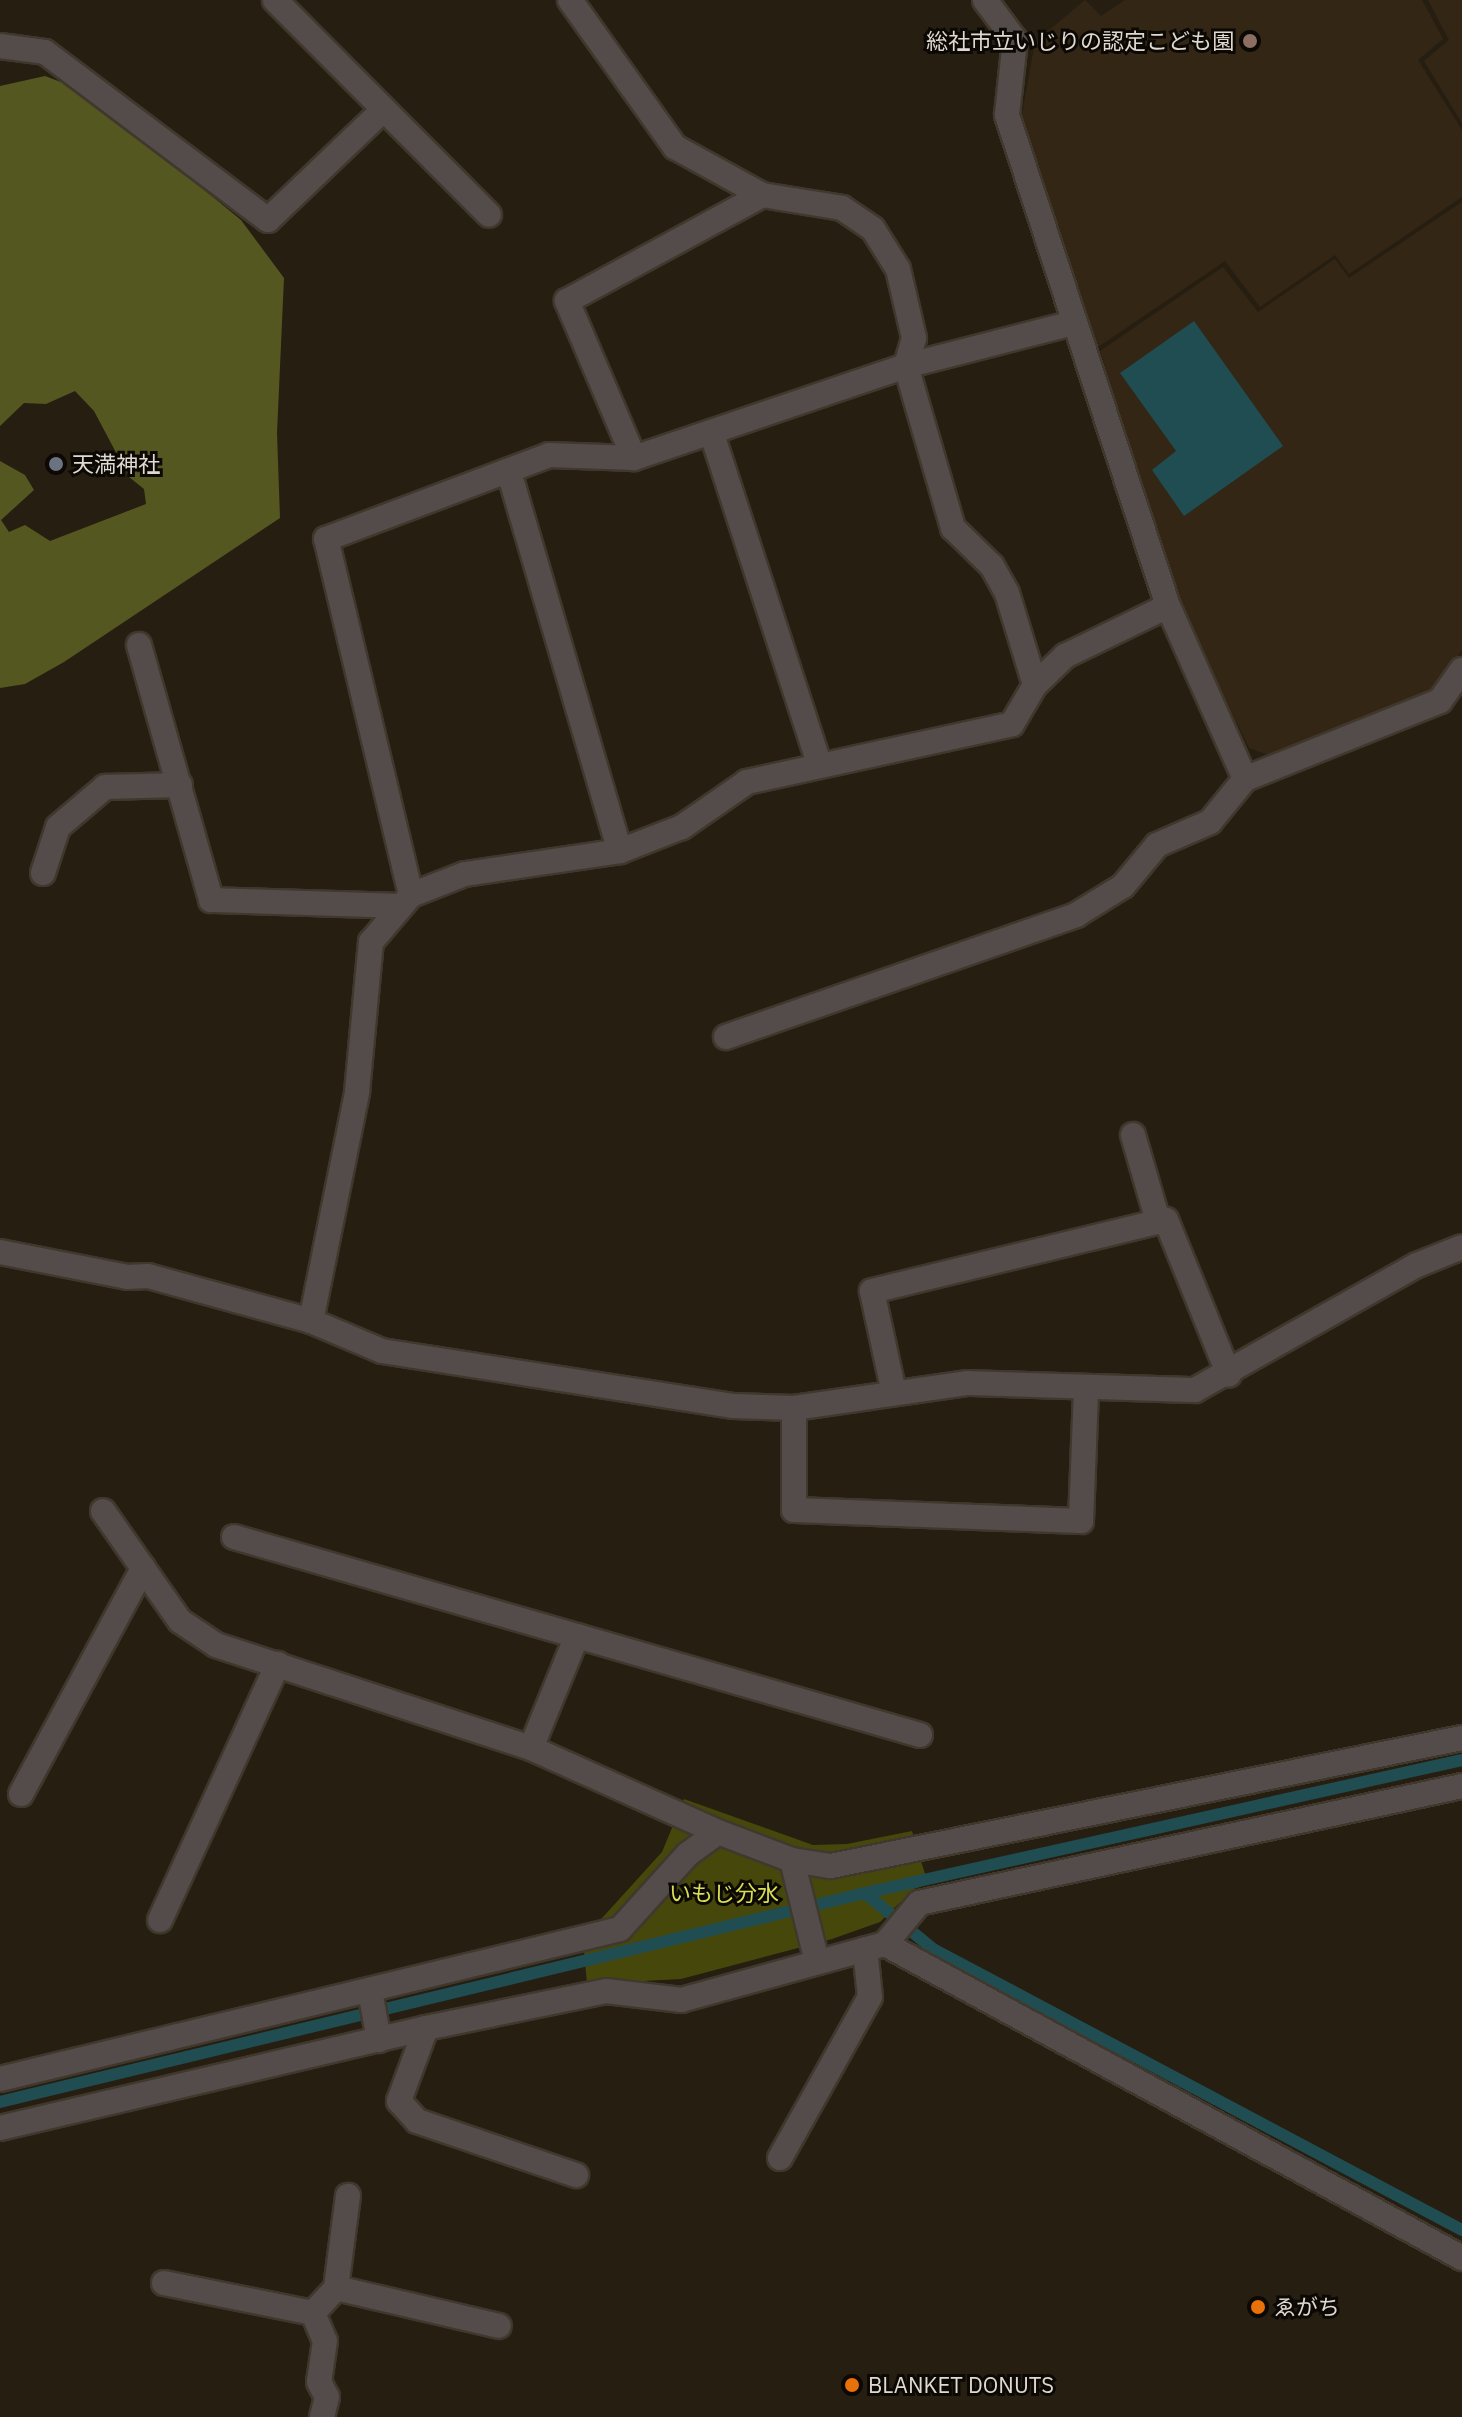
<!DOCTYPE html>
<html>
<head>
<meta charset="utf-8">
<style>
	body { margin:0 }
	#map { position:relative; width:1462px; height:2417px; overflow:hidden; background:#271e12; font-family:"IBM Plex Sans","Noto Sans JP",sans-serif }
	div>[style] { position:absolute }
	.built>* { inset:0; background:#332615 }
	.green>* { inset:0; background:#46470a }
	.forest>* { inset:0; background:#555720 }
	.water>* { inset:0; background:#1f4d52 }
	.stream>* { height:12px; margin:-6px; padding:0 6px; transform-origin:6px; border-radius:6px; background:#1f4d52 }
	.roads { filter:drop-shadow(2px 0 #41382d) drop-shadow(-2px 0 #41382d) drop-shadow(0 2px #41382d) drop-shadow(0 -2px #41382d) }
	.pedestrian>* { height:24px; margin:-12px; padding:0 12px; transform-origin:12px; border-radius:12px; background:#544c4b }
	.minor>* { height:24px; margin:-12px; padding:0 12px; transform-origin:12px; border-radius:12px; background:#544c4b }
	.dots>* { width:22px; height:22px; translate:-50% -50%; box-sizing:border-box; border:4px solid #0c0905; border-radius:50% }
	span { translate:-50% -50%; white-space:nowrap; text-align:center; line-height:1.15; -webkit-text-stroke:6px #0c0905; paint-order:stroke }
	.poi-label { font-size:22px; color:#dfd9d1 }
	.right { translate:-100% -50%; text-align:right }
	.left { translate:0 -50%; text-align:left }
	.park-label { font-size:22px; color:#dade55 }
</style>
</head>
<body>
<div id="map">
	<div class="built">
		<div style="clip-path:polygon(1085px 0,1101px 16px,1125px 0,1422px 0,1443px 39px,1418px 60px,1462px 130px,1462px 197px,1349px 274px,1335px 255px,1260px 307px,1225px 261px,1098px 347px,1021px 119px,1035px 42px)"></div>
		<div style="clip-path:polygon(1428px 0,1462px 0,1462px 123px,1424px 61px,1449px 40px)"></div>
		<div style="clip-path:polygon(1462px 202px,1462px 650px,1436px 690px,1271px 756px,1249px 748px,1178px 603px,1100px 351px,1223px 267px,1258px 312px,1335px 259px,1349px 278px)"></div>
	</div>
	<div class="green">
		<div style="clip-path:polygon(684px 1799px,813px 1845px,847px 1844px,912px 1831px,928px 1884px,914px 1889px,880px 1922px,832px 1939px,681px 1979px,587px 1984px,583px 1939px,662px 1852px)"></div>
	</div>
	<div class="forest">
		<div style="clip-path:polygon(45px 76px,82px 90px,241px 220px,284px 278px,277px 433px,280px 518px,64px 662px,25px 684px,0 688px,0 461px,25px 475px,34px 490px,1px 520px,9px 532px,25px 525px,50px 541px,146px 504px,144px 489px,129px 477px,94px 411px,75px 391px,46px 404px,24px 403px,0 426px,0 86px)"></div>
	</div>
	<div class="water">
		<div style="clip-path:polygon(1194px 321px,1283px 446px,1184px 516px,1152px 470px,1176px 451px,1120px 373px)"></div>
	</div>
	<div class="stream">
		<div style="left:865px;top:1893px;width:88px;rotate:39.5deg"></div>
		<div style="left:933px;top:1949px;width:599px;rotate:27.98deg"></div>
		<div style="left:0;top:2102px;width:890px;rotate:-13.58deg"></div>
		<div style="left:865px;top:1893px;width:612px;rotate:-12.56deg"></div>
	</div>
	<div class="roads">
		<div class="pedestrian">
			<div style="left:164px;top:2283px;width:152px;rotate:11.4deg"></div>
			<div style="left:313px;top:2313px;width:30px;rotate:67deg"></div>
			<div style="left:325px;top:2341px;width:41px;rotate:98.3deg"></div>
			<div style="left:319px;top:2382px;width:17px;rotate:62deg"></div>
			<div style="left:327px;top:2397px;width:21px;rotate:104deg"></div>
			<div style="left:336px;top:2288px;width:93px;rotate:-82.6deg"></div>
			<div style="left:313px;top:2313px;width:34px;rotate:-47deg"></div>
			<div style="left:336px;top:2288px;width:167px;rotate:13.1deg"></div>
		</div>
		<div class="minor">
			<div style="left:275px;top:0;width:303px;rotate:45.1deg"></div>
			<div style="left:570px;top:0;width:181px;rotate:54.5deg"></div>
			<div style="left:675px;top:147px;width:99px;rotate:28.9deg"></div>
			<div style="left:762px;top:195px;width:81px;rotate:9.2deg"></div>
			<div style="left:842px;top:208px;width:37px;rotate:34deg"></div>
			<div style="left:873px;top:229px;width:47px;rotate:58deg"></div>
			<div style="left:898px;top:269px;width:71px;rotate:76.9deg"></div>
			<div style="left:914px;top:338px;width:29px;rotate:106deg"></div>
			<div style="left:906px;top:366px;width:169px;rotate:73.8deg"></div>
			<div style="left:953px;top:528px;width:54px;rotate:44.3deg"></div>
			<div style="left:992px;top:566px;width:31px;rotate:61deg"></div>
			<div style="left:1007px;top:593px;width:96px;rotate:73.1deg"></div>
			<div style="left:985px;top:0;width:50px;rotate:53.1deg"></div>
			<div style="left:1015px;top:40px;width:75px;rotate:96.1deg"></div>
			<div style="left:1007px;top:115px;width:517px;rotate:71.85deg"></div>
			<div style="left:1168px;top:606px;width:189px;rotate:66deg"></div>
			<div style="left:1245px;top:779px;width:210px;rotate:-21.8deg"></div>
			<div style="left:1440px;top:701px;width:38px;rotate:-55deg"></div>
			<div style="left:0;top:46px;width:45px;rotate:7.6deg"></div>
			<div style="left:45px;top:52px;width:279px;rotate:37deg"></div>
			<div style="left:268px;top:220px;width:159px;rotate:-43.7deg"></div>
			<div style="left:712px;top:434px;width:346px;rotate:72deg"></div>
			<div style="left:634px;top:458px;width:171px;rotate:-113.1deg"></div>
			<div style="left:567px;top:301px;width:222px;rotate:-28.5deg"></div>
			<div style="left:509px;top:472px;width:395px;rotate:73.7deg"></div>
			<div style="left:139px;top:645px;width:265px;rotate:74.2deg"></div>
			<div style="left:211px;top:900px;width:187px;rotate:1.8deg"></div>
			<div style="left:43px;top:873px;width:48px;rotate:-71.9deg"></div>
			<div style="left:58px;top:827px;width:62px;rotate:-40.4deg"></div>
			<div style="left:105px;top:787px;width:75px;rotate:-1.5deg"></div>
			<div style="left:411px;top:895px;width:366px;rotate:-103.4deg"></div>
			<div style="left:326px;top:539px;width:238px;rotate:-20.6deg"></div>
			<div style="left:549px;top:455px;width:85px;rotate:2deg"></div>
			<div style="left:634px;top:458px;width:287px;rotate:-18.7deg"></div>
			<div style="left:906px;top:366px;width:173px;rotate:-14.4deg"></div>
			<div style="left:726px;top:1037px;width:371px;rotate:-19.2deg"></div>
			<div style="left:1076px;top:915px;width:55px;rotate:-31.7deg"></div>
			<div style="left:1123px;top:886px;width:53px;rotate:-50.3deg"></div>
			<div style="left:1157px;top:845px;width:58px;rotate:-23.5deg"></div>
			<div style="left:1210px;top:822px;width:55px;rotate:-50.9deg"></div>
			<div style="left:1133px;top:1135px;width:90px;rotate:73.8deg"></div>
			<div style="left:0;top:1252px;width:129px;rotate:11.1deg"></div>
			<div style="left:127px;top:1277px;width:21px;rotate:-3deg"></div>
			<div style="left:148px;top:1276px;width:169px;rotate:15.4deg"></div>
			<div style="left:311px;top:1321px;width:77px;rotate:22.9deg"></div>
			<div style="left:382px;top:1351px;width:356px;rotate:8.9deg"></div>
			<div style="left:734px;top:1406px;width:60px;rotate:1.9deg"></div>
			<div style="left:794px;top:1408px;width:176px;rotate:-8.2deg"></div>
			<div style="left:968px;top:1383px;width:227px;rotate:1.8deg"></div>
			<div style="left:1195px;top:1390px;width:255px;rotate:-29.4deg"></div>
			<div style="left:1417px;top:1265px;width:48px;rotate:-21.8deg"></div>
			<div style="left:311px;top:1321px;width:234px;rotate:-78.6deg"></div>
			<div style="left:357px;top:1092px;width:151px;rotate:-84.7deg"></div>
			<div style="left:371px;top:942px;width:62px;rotate:-49.6deg"></div>
			<div style="left:411px;top:895px;width:58px;rotate:-21.3deg"></div>
			<div style="left:465px;top:874px;width:157px;rotate:-8.4deg"></div>
			<div style="left:620px;top:851px;width:66px;rotate:-21.2deg"></div>
			<div style="left:682px;top:827px;width:79px;rotate:-34.7deg"></div>
			<div style="left:747px;top:782px;width:271px;rotate:-12.3deg"></div>
			<div style="left:1012px;top:724px;width:45px;rotate:-59.5deg"></div>
			<div style="left:1035px;top:685px;width:42px;rotate:-44deg"></div>
			<div style="left:1065px;top:656px;width:114px;rotate:-25.9deg"></div>
			<div style="left:894px;top:1393px;width:104px;rotate:-102.2deg"></div>
			<div style="left:872px;top:1291px;width:302px;rotate:-13.6deg"></div>
			<div style="left:1166px;top:1220px;width:167px;rotate:67.9deg"></div>
			<div style="left:794px;top:1408px;width:102px;rotate:90deg"></div>
			<div style="left:794px;top:1510px;width:287px;rotate:2.2deg"></div>
			<div style="left:1081px;top:1521px;width:131px;rotate:-87.8deg"></div>
			<div style="left:103px;top:1511px;width:134px;rotate:55deg"></div>
			<div style="left:180px;top:1621px;width:43px;rotate:33.7deg"></div>
			<div style="left:216px;top:1645px;width:331px;rotate:18.1deg"></div>
			<div style="left:531px;top:1748px;width:205px;rotate:24.2deg"></div>
			<div style="left:234px;top:1537px;width:357px;rotate:16.1deg"></div>
			<div style="left:531px;top:1748px;width:121px;rotate:-67.7deg"></div>
			<div style="left:577px;top:1636px;width:357px;rotate:16.1deg"></div>
			<div style="left:21px;top:1794px;width:257px;rotate:-61.6deg"></div>
			<div style="left:792px;top:1860px;width:105px;rotate:76.2deg"></div>
			<div style="left:160px;top:1920px;width:282px;rotate:-65.3deg"></div>
			<div style="left:885px;top:1944px;width:657px;rotate:28.55deg"></div>
			<div style="left:370px;top:1991px;width:50px;rotate:79.6deg"></div>
			<div style="left:426px;top:2028px;width:78px;rotate:110.3deg"></div>
			<div style="left:399px;top:2101px;width:27px;rotate:48deg"></div>
			<div style="left:417px;top:2121px;width:168px;rotate:18.8deg"></div>
			<div style="left:0;top:2079px;width:638px;rotate:-13.6deg"></div>
			<div style="left:620px;top:1929px;width:101px;rotate:-47.8deg"></div>
			<div style="left:688px;top:1854px;width:37px;rotate:-36deg"></div>
			<div style="left:718px;top:1832px;width:79px;rotate:20.7deg"></div>
			<div style="left:792px;top:1860px;width:39px;rotate:9deg"></div>
			<div style="left:831px;top:1866px;width:644px;rotate:-11.47deg"></div>
			<div style="left:0;top:2128px;width:438px;rotate:-13.2deg"></div>
			<div style="left:426px;top:2028px;width:184px;rotate:-11.6deg"></div>
			<div style="left:606px;top:1991px;width:76px;rotate:6.8deg"></div>
			<div style="left:681px;top:2000px;width:212px;rotate:-15.4deg"></div>
			<div style="left:885px;top:1944px;width:53px;rotate:-50.3deg"></div>
			<div style="left:919px;top:1903px;width:555px;rotate:-12.16deg"></div>
			<div style="left:780px;top:2158px;width:184px;rotate:-60.8deg"></div>
			<div style="left:870px;top:1997px;width:48px;rotate:-95.9deg"></div>
		</div>
	</div>
	<div class="dots">
		<div style="left:1250px;top:41px;background:#8d6e63"></div>
		<div style="left:56px;top:464px;background:#6b7280"></div>
		<div style="left:1258px;top:2307px;background:#e8710a"></div>
		<div style="left:852px;top:2385px;background:#e8710a"></div>
	</div>
	<div class="poi-label">
		<span class="right" style="left:1234px;top:41px">総社市立いじりの認定こども園</span>
		<span class="left" style="left:72px;top:464px">天満神社</span>
		<span class="left" style="left:1274px;top:2307px">ゑがち</span>
		<span class="left" style="left:868px;top:2385px">BLANKET DONUTS</span>
	</div>
	<div class="park-label">
		<span style="left:724px;top:1893px">いもじ分水</span>
	</div>
</div>
</body>
</html>
